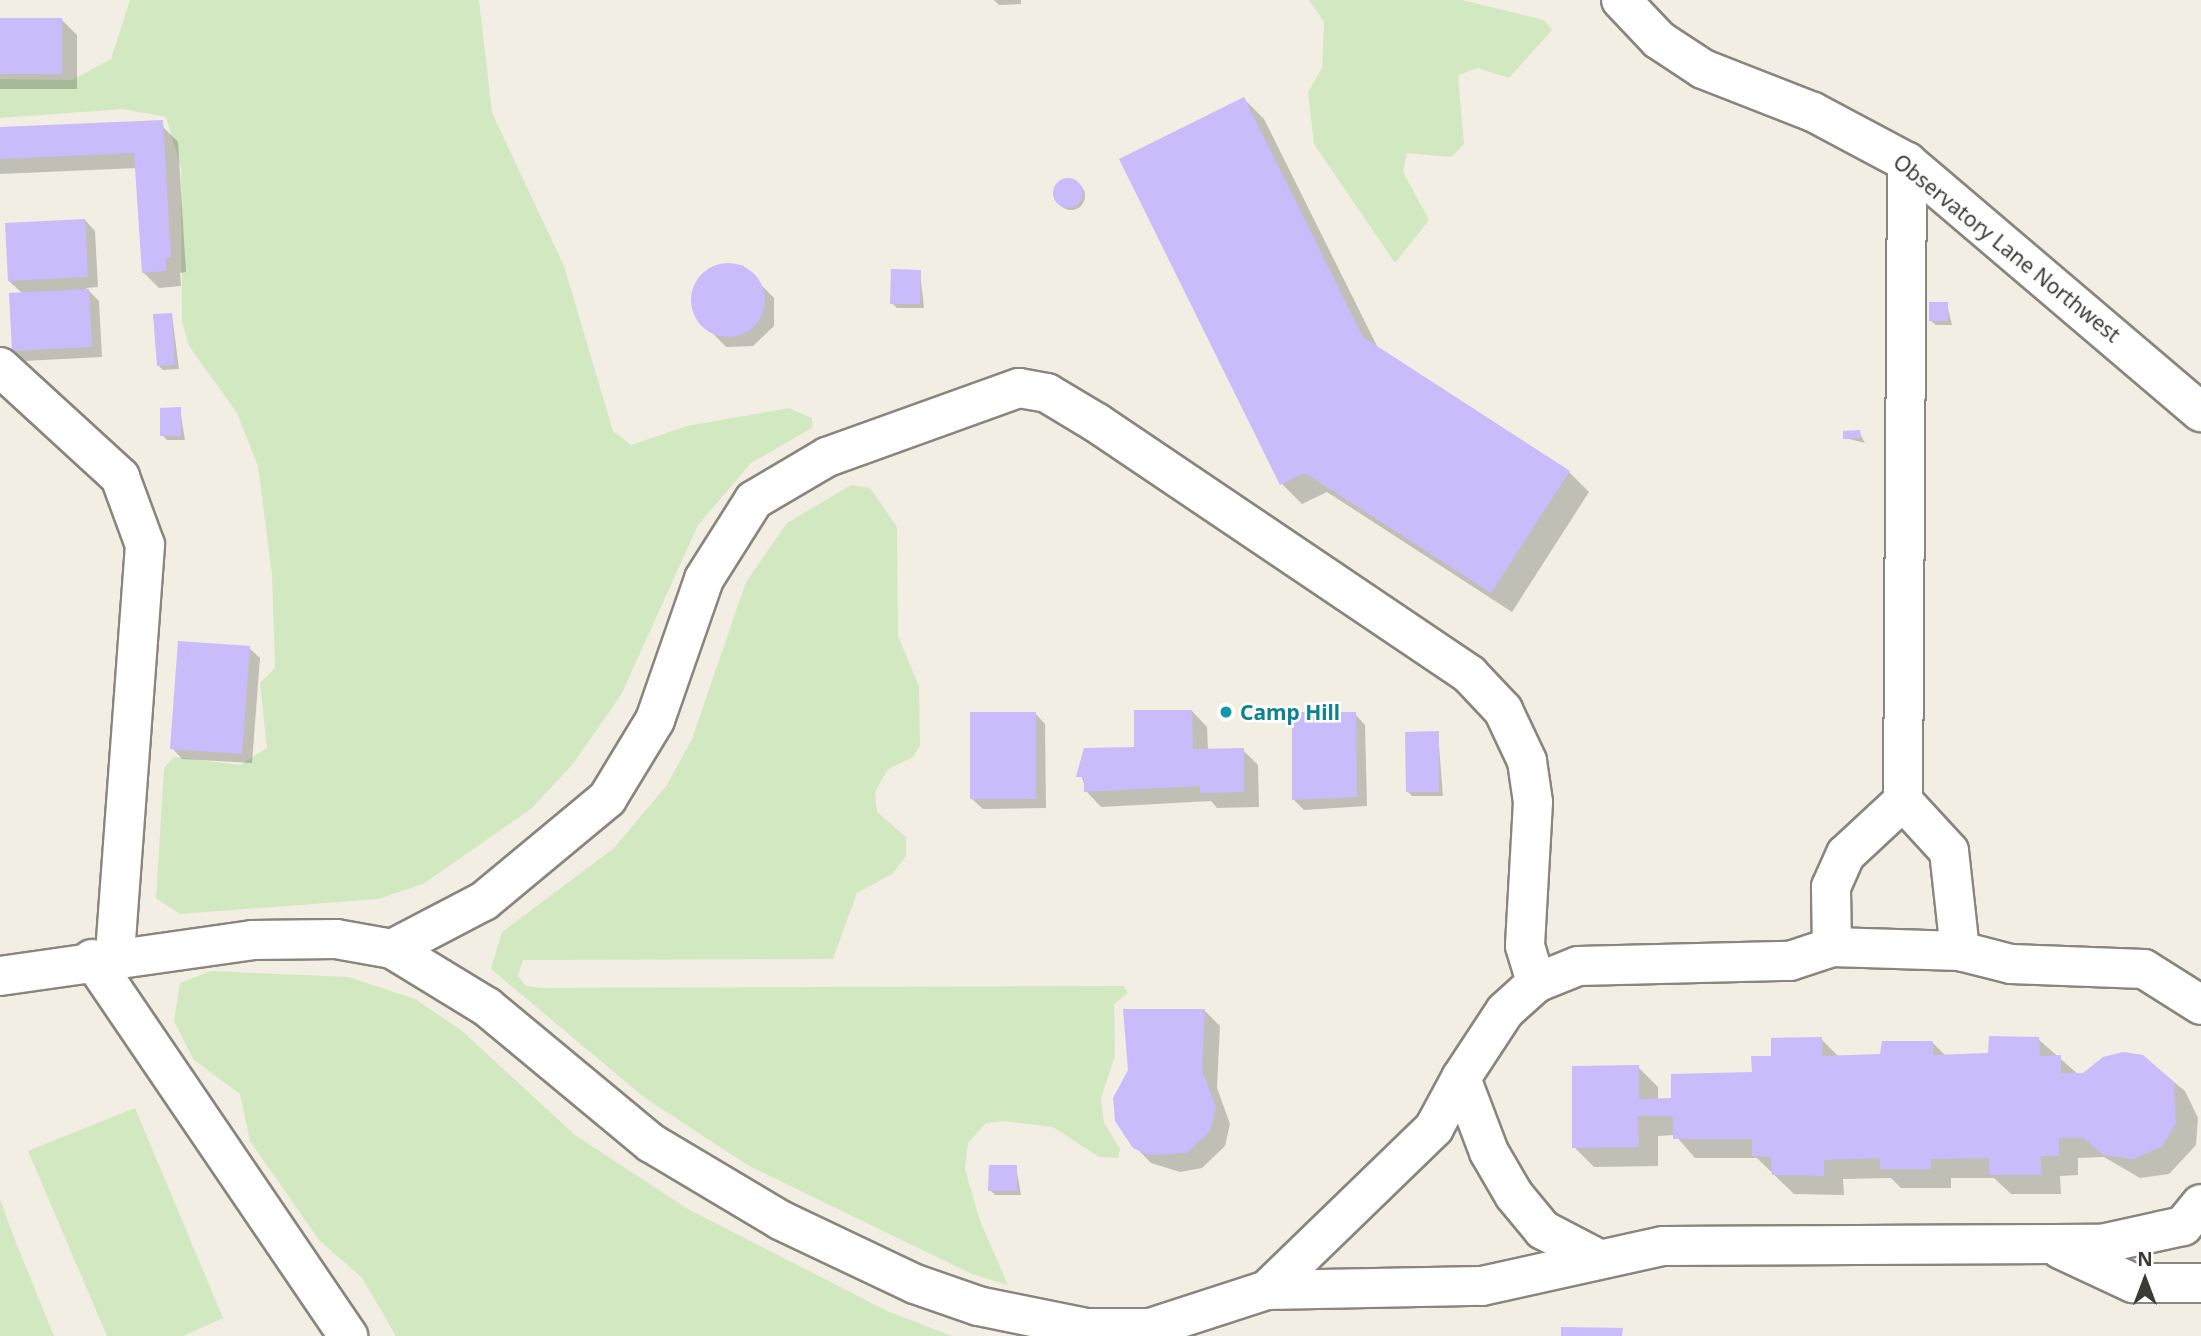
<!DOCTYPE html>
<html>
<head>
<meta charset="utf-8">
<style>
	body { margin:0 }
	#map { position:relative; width:2201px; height:1336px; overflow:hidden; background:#f2eee3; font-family:"Noto Sans",sans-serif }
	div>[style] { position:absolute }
	.green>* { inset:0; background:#d2e8c0 }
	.shadow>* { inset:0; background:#0003 }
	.round { border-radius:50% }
	.building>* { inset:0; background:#cabbfb }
	.roads { filter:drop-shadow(2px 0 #8a867d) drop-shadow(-2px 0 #8a867d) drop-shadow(0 2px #8a867d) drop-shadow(0 -2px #8a867d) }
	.street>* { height:38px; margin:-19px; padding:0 19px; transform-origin:19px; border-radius:19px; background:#fff }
	.dots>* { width:19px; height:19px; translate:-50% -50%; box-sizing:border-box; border:4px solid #fff; border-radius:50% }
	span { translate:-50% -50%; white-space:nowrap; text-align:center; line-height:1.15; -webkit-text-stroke:5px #fff; paint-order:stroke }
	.street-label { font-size:21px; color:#3c3a36 }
	.culture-label { font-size:21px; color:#0d838f; font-weight:700 }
	.left { translate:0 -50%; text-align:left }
	.north { position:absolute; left:2110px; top:1245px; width:70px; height:70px; -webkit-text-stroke:5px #fff; paint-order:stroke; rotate:0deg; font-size:19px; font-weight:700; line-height:28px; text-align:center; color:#3c3a36 }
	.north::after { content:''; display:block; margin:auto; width:24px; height:32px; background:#3c3a36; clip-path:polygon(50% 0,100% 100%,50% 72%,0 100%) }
</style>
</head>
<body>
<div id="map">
	<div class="green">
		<div style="clip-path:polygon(130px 0,479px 0,492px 113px,564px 266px,613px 431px,631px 445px,687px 426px,789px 408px,812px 418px,812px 428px,751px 463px,698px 525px,621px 695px,572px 765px,531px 809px,423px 884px,378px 899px,180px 914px,156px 898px,164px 768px,174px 757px,240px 765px,267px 748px,260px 683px,275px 668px,272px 575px,258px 466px,237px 413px,189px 346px,182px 322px,181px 168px,166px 117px,123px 109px,0 118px,0 79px,72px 80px,111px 59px)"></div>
		<div style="clip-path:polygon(1309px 0,1462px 0,1544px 20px,1552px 30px,1509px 78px,1478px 68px,1458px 75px,1464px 144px,1451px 157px,1407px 153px,1403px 172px,1429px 220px,1395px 263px,1314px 144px,1308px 92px,1322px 68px,1324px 22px)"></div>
		<div style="clip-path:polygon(851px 485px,870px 488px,897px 527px,898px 636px,919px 686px,920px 745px,913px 757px,888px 769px,875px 792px,877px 812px,906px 837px,906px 856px,892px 874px,857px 893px,833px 959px,523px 960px,518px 976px,526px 986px,541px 988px,1124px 986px,1128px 993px,1114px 1004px,1115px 1056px,1101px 1098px,1104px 1123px,1120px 1149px,1118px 1158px,1099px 1157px,1053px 1127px,1004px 1121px,986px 1123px,968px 1143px,965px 1169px,980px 1221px,1008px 1285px,972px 1274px,749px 1166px,645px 1098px,491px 969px,502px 932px,614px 848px,667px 785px,692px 739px,746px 582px,787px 523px)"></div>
		<div style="clip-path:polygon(211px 971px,348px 977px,415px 999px,461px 1030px,575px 1135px,688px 1209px,887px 1311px,952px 1336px,396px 1336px,362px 1278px,319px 1240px,250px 1141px,240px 1094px,194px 1060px,174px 1021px,180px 983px)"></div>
		<div style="clip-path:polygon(135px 1108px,223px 1318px,183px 1336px,107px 1336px,28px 1151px)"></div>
		<div style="clip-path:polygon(0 1199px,16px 1243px,54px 1336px,0 1336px)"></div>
	</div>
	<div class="shadow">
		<div style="clip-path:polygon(994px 0,1021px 0,1021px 4px,999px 5px)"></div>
		<div style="clip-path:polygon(0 20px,62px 20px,77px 35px,77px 89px,0 89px)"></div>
		<div style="clip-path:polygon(1244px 99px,1264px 119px,1378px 348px,1569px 472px,1589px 492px,1512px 612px,1327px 492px,1302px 504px,1282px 484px,1121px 159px)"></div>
		<div style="clip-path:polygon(162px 126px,178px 142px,186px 272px,180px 273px,181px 286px,159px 288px,143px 272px,137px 168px,0 174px,0 131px)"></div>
		<div class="round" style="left:1057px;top:182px;width:28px;height:28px"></div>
		<div style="clip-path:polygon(85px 220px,95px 231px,98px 287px,86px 288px,99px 301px,102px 357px,24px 361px,13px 351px,23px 294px,9px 281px)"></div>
		<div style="clip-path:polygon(742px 265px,774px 298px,774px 326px,753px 346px,726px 347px,695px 315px,694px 286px,715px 266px)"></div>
		<div style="clip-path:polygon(920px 272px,924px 308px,897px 308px,892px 303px)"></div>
		<div style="clip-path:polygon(1947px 304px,1952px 325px,1936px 325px,1931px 321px)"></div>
		<div style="clip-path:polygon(172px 315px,179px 369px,163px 370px,158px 365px)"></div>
		<div style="clip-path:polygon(180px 409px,185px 440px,167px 440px,162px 435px)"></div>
		<div style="clip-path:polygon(1859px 432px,1865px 443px,1845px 438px)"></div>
		<div style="clip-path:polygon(249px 648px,260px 658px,252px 763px,182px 759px,172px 748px)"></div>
		<div style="clip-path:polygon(1192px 711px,1207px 727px,1208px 750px,1243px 750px,1258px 765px,1259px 807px,1217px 808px,1211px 801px,1101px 807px,1086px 791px,1079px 767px,1136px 749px)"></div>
		<div style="clip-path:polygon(1035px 713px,1045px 724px,1046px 808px,983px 809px,972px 799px)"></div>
		<div style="clip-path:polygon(1355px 714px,1365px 725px,1367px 806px,1304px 810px,1293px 799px)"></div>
		<div style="clip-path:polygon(1438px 733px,1443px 796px,1412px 796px,1408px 792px)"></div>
		<div style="clip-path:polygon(1204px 1010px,1220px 1026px,1217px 1088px,1230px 1124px,1225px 1146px,1202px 1168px,1180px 1172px,1151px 1163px,1124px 1135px,1115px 1098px)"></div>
		<div style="clip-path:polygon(1821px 1039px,1839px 1057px,1881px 1056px,1932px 1042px,1946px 1056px,1989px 1055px,2038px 1039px,2079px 1075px,2143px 1057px,2185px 1091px,2198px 1118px,2196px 1145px,2169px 1174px,2140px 1178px,2104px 1157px,2078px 1158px,2078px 1175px,2060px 1176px,2061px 1194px,2011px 1194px,1994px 1178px,1951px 1178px,1951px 1188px,1901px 1188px,1891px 1178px,1843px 1179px,1844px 1195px,1794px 1194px,1757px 1158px,1695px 1158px,1675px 1135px,1658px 1136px,1658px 1166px,1594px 1167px,1574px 1147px,1638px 1067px,1658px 1087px,1658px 1100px,1673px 1100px,1754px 1074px,1773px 1057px)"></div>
		<div style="clip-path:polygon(1016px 1167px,1021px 1195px,995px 1195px,990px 1190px)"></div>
	</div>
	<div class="building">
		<div style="clip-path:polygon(0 18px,62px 18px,62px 74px,0 74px)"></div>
		<div style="clip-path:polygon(1244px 97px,1363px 337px,1570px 471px,1491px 593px,1305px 473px,1280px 485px,1119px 159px)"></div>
		<div style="clip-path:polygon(163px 120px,171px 257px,166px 258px,166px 271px,142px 273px,134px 153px,0 159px,0 127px)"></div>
		<div class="round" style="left:1053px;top:178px;width:30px;height:30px"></div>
		<div style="clip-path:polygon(85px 219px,88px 277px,8px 281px,5px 223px)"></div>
		<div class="round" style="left:691px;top:263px;width:74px;height:74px"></div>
		<div style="clip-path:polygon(891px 269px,921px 270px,920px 304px,890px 304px)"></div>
		<div style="clip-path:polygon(89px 289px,92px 347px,12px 351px,9px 293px)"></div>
		<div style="clip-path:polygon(1929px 302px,1948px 302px,1948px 321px,1929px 321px)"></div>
		<div style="clip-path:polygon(172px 313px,175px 365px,157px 366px,153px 314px)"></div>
		<div style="clip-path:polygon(181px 407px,181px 436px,160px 436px,160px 408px)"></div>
		<div style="clip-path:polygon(1860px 430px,1861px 438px,1843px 439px,1843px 431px)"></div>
		<div style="clip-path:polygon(178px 641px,250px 646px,242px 754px,170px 749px)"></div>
		<div style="clip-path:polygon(1134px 710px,1192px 710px,1193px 749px,1244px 748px,1244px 792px,1200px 793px,1200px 786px,1084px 792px,1084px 777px,1076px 777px,1084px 748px,1134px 747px)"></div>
		<div style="clip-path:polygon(970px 712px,1036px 712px,1036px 799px,970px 799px)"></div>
		<div style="clip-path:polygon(1292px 712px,1356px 712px,1357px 797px,1292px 800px)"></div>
		<div style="clip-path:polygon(1439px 731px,1439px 792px,1406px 792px,1405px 732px)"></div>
		<div style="clip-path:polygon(1123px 1009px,1205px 1009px,1202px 1071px,1216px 1107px,1210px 1131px,1187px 1153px,1148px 1155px,1133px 1148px,1115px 1121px,1113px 1098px,1128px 1070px)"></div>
		<div style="clip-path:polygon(1989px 1036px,2039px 1037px,2040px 1056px,2061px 1055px,2061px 1073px,2083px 1073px,2103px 1057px,2123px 1052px,2143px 1055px,2174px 1082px,2176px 1124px,2162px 1146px,2134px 1159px,2103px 1155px,2083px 1138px,2059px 1138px,2059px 1156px,2041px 1156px,2041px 1175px,1989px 1175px,1989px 1158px,1931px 1159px,1931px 1169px,1880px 1169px,1880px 1158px,1824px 1160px,1824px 1176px,1772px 1175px,1771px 1157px,1752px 1156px,1752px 1139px,1673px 1139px,1673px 1116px,1638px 1116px,1639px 1147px,1572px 1148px,1572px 1066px,1639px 1065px,1639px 1099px,1671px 1098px,1671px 1074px,1752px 1072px,1751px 1056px,1771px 1056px,1771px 1038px,1822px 1037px,1822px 1056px,1880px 1054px,1882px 1041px,1933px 1041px,1933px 1055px,1988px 1053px)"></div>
		<div style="clip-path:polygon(989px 1165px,1017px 1165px,1017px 1191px,988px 1191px)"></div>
		<div style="clip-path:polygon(1561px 1327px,1623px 1328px,1622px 1336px,1561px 1336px)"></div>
	</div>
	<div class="roads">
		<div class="street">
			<div style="left:1621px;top:0;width:55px;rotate:46.5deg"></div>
			<div style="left:1659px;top:40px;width:53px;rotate:33.4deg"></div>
			<div style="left:1703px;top:69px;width:118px;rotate:21.4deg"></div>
			<div style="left:1813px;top:112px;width:106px;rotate:28deg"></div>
			<div style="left:1907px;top:162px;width:386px;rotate:40.4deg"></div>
			<div style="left:0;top:367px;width:163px;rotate:42.5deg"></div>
			<div style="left:120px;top:477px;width:72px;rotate:69.8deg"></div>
			<div style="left:145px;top:545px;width:412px;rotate:94.2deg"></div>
			<div style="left:1903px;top:801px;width:639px;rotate:-89.64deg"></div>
			<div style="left:1903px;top:801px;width:68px;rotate:47.4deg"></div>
			<div style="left:1949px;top:851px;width:101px;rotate:83.7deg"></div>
			<div style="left:1960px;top:951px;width:128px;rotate:-178.2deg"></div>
			<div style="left:1832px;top:947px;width:60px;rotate:-91deg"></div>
			<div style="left:1831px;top:887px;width:36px;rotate:-66deg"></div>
			<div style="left:1846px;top:854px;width:78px;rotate:-42.9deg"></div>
			<div style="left:392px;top:949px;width:104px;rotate:-27.6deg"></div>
			<div style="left:484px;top:901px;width:160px;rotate:-39.7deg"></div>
			<div style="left:607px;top:799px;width:92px;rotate:-58.7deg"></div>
			<div style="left:655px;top:720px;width:149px;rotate:-70.8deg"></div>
			<div style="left:704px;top:579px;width:93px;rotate:-57.7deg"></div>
			<div style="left:754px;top:500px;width:85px;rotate:-30.5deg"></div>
			<div style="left:827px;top:457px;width:204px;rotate:-19.8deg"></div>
			<div style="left:1019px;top:388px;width:28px;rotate:10deg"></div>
			<div style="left:1047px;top:393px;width:58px;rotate:31deg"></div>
			<div style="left:1097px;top:423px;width:449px;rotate:34deg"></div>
			<div style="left:1469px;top:674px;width:50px;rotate:46.6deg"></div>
			<div style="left:1503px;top:710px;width:56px;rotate:64.8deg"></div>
			<div style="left:1527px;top:761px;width:41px;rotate:81.7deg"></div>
			<div style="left:1533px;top:802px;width:144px;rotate:93.2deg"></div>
			<div style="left:1525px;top:946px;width:39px;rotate:73deg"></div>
			<div style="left:1960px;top:951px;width:53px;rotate:14.3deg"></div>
			<div style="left:2011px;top:964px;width:133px;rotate:2.2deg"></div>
			<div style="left:2144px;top:969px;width:67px;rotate:32.3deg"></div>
			<div style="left:92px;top:959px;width:456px;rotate:55.8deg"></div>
			<div style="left:0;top:976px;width:255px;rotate:-8.1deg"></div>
			<div style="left:252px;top:940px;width:84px;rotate:-0.7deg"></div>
			<div style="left:336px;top:939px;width:57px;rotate:10.1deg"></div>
			<div style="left:392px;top:949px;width:111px;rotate:31.4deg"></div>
			<div style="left:487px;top:1007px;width:213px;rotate:39.7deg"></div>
			<div style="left:651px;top:1143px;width:150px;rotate:30.8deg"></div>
			<div style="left:780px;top:1220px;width:149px;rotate:25.4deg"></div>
			<div style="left:915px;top:1284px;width:67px;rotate:19.2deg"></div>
			<div style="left:978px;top:1306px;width:110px;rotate:11.5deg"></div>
			<div style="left:1086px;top:1328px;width:64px"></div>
			<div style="left:1150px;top:1328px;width:123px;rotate:-18deg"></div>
			<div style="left:1267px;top:1290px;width:233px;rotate:-44.1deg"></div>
			<div style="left:1434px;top:1128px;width:57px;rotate:-61.6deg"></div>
			<div style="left:2060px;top:1249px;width:81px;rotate:25deg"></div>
			<div style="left:2133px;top:1283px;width:68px"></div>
			<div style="left:1597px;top:1258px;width:61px;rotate:-152.6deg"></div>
			<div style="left:1543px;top:1230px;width:45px;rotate:-129.6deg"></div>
			<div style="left:1514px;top:1195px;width:50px;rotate:-120.2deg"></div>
			<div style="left:1489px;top:1152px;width:79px;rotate:-110.7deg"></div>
			<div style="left:1461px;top:1078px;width:80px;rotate:-56.7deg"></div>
			<div style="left:1505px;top:1011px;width:42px;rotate:-42.1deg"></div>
			<div style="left:1536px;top:983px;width:45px;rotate:-22deg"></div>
			<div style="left:1578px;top:966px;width:212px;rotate:-1.4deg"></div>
			<div style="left:1790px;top:961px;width:44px;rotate:-18.4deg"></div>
			<div style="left:1267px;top:1290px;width:215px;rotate:-1.1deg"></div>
			<div style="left:1482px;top:1286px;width:185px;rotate:-12.5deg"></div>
			<div style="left:1663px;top:1246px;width:438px;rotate:-0.3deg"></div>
			<div style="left:2101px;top:1244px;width:84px;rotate:-12.4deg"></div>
			<div style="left:2183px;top:1226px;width:28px;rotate:-51deg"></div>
		</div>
	</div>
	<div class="dots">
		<div style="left:1226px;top:712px;background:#0f9aa8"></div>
	</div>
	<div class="street-label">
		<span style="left:2007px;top:248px;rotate:39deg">Observatory Lane Northwest</span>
	</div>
	<div class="culture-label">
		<span class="left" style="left:1240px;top:712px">Camp Hill</span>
	</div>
	<div class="north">N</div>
</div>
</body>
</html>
